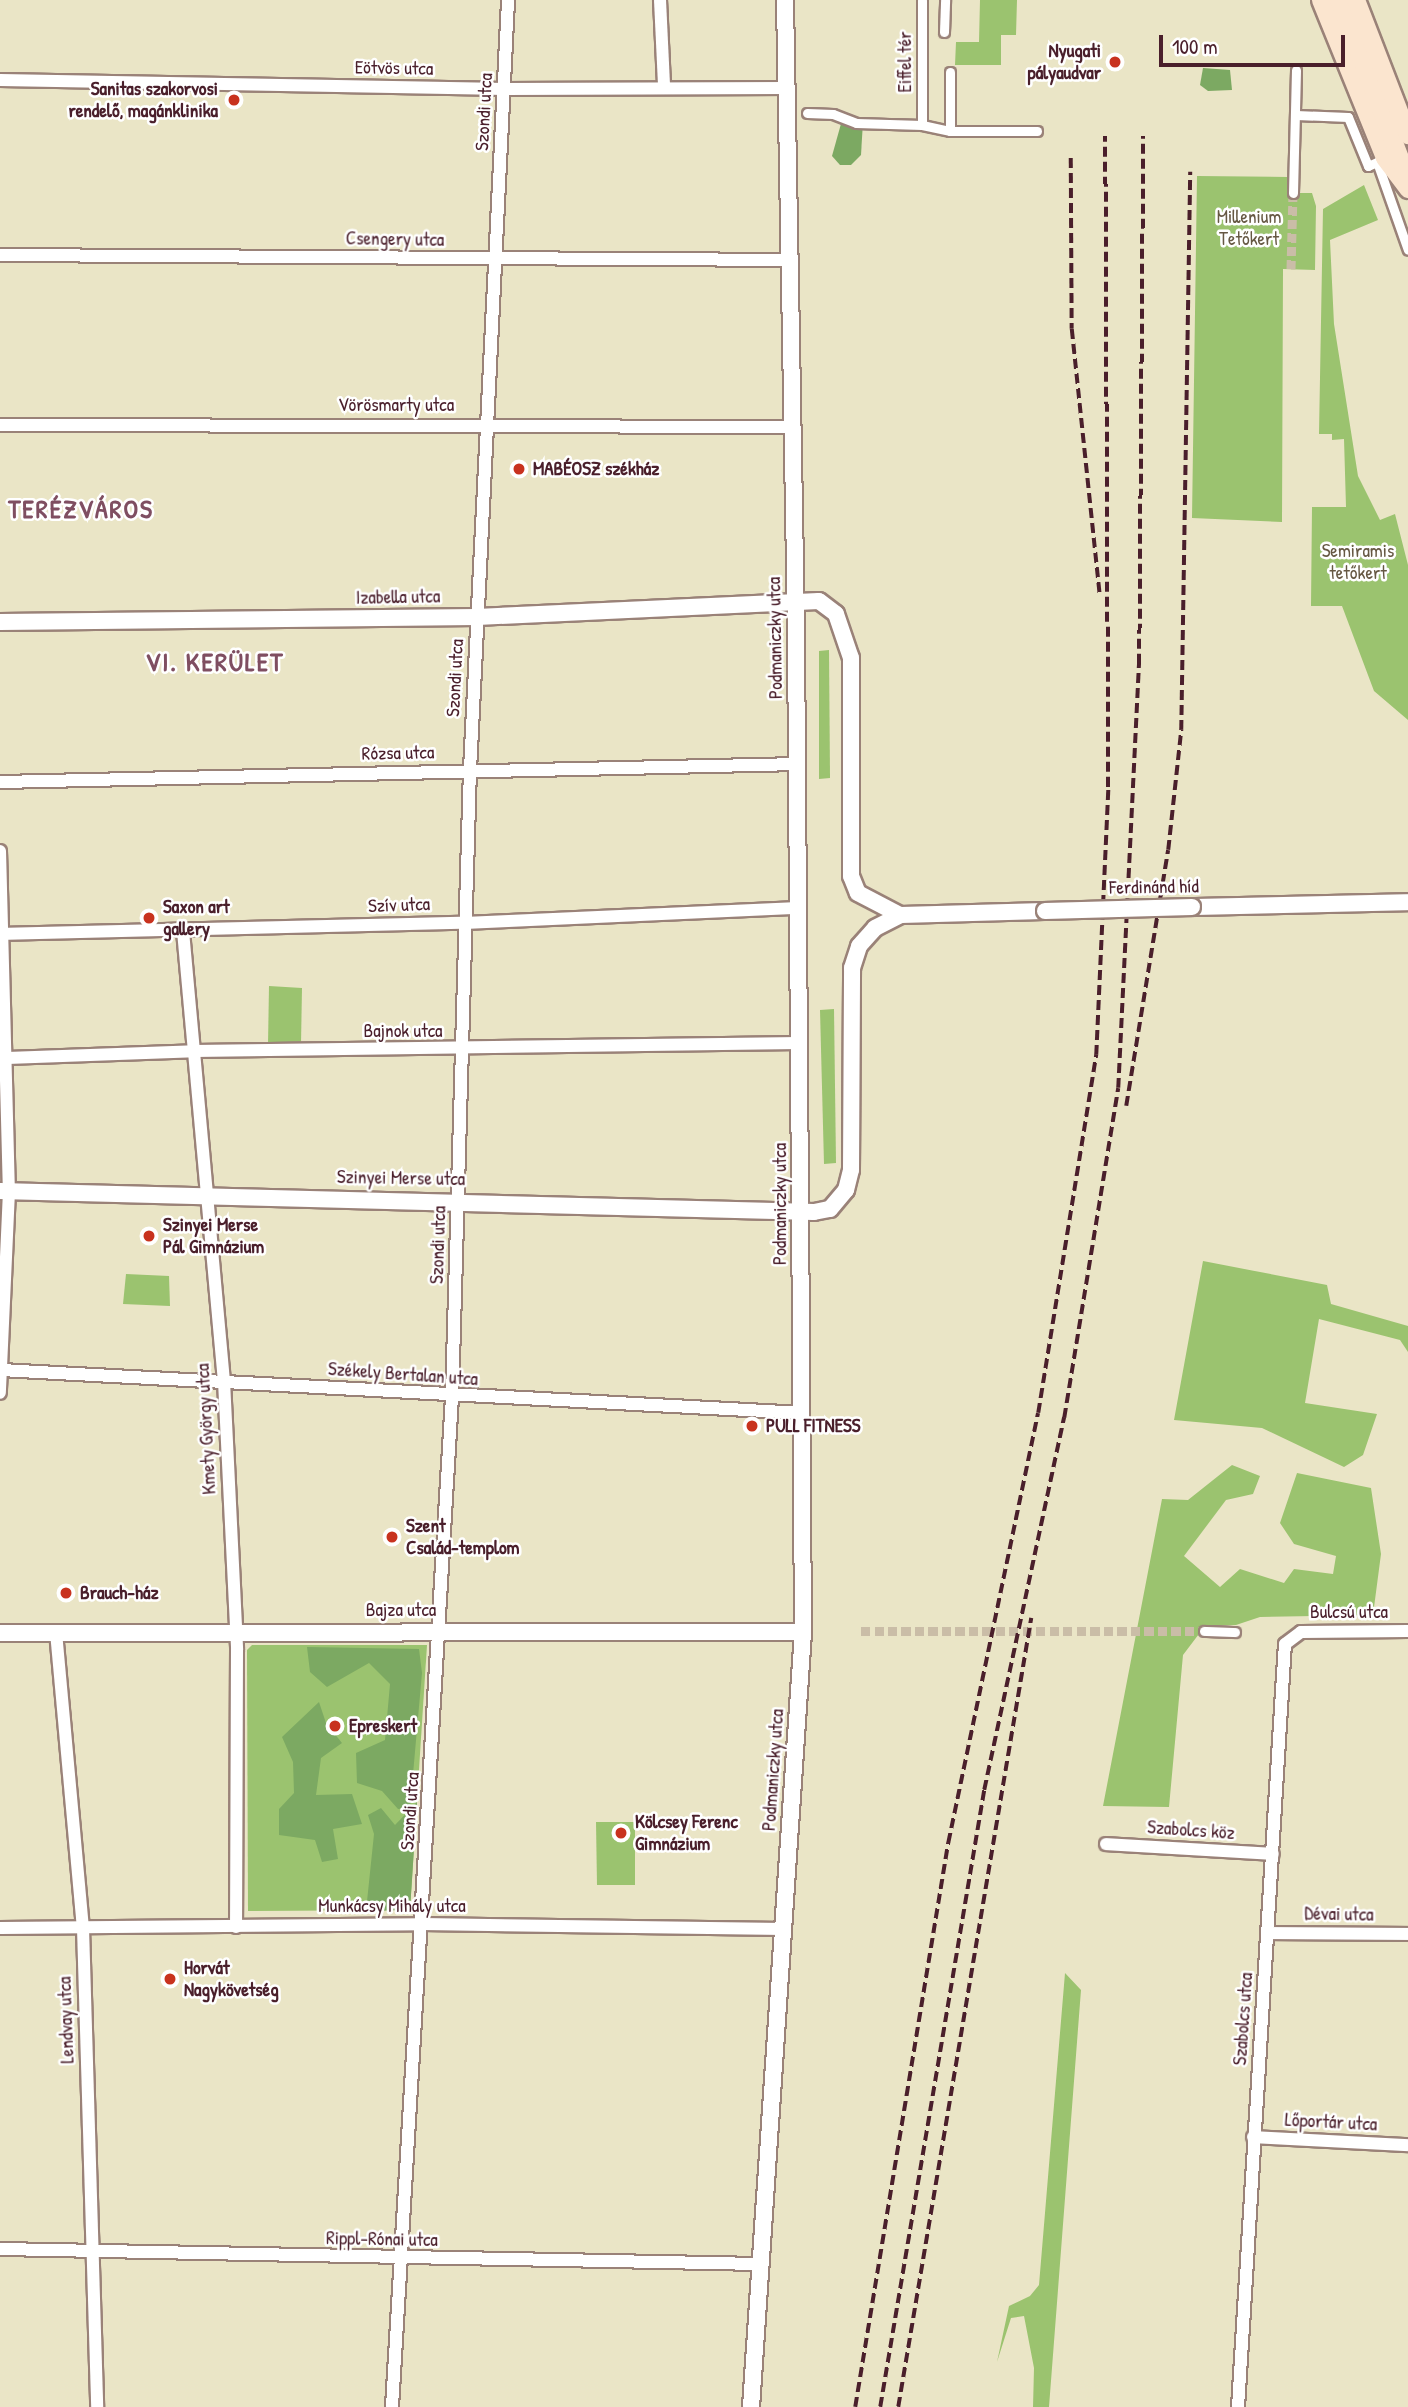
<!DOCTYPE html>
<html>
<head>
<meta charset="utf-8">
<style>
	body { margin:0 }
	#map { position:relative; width:1408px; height:2407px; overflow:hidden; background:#eae5c6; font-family:"Patrick Hand",sans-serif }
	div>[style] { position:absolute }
	.green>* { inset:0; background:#9bc36f }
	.forest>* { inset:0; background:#7ca962 }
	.pedestrian-tunnel>* { height:9px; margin-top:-4.5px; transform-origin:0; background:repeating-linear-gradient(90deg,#cabda7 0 9px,transparent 0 13.5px) }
	.roads { filter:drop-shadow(2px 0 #9a8278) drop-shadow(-2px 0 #9a8278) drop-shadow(0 2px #9a8278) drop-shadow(0 -2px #9a8278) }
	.pedestrian>* { height:9px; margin:-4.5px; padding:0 4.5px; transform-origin:4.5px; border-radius:4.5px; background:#fff }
	.minor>* { height:12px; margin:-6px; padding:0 6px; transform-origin:6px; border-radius:6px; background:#fff }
	.tertiary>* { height:16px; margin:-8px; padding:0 8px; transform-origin:8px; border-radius:8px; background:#fff }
	.secondary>* { height:18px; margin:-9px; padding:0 9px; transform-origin:9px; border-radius:9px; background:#fbe5cf }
	.rail>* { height:3.5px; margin-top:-1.75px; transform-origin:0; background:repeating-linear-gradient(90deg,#4a1f2b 0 10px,transparent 0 15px) }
	.bridges { filter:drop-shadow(2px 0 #9a8278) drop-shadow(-2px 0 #9a8278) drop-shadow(0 2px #9a8278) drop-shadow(0 -2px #9a8278) }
	.tertiary-bridge>* { height:16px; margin:-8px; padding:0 8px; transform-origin:8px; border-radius:8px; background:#fff }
	.dots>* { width:19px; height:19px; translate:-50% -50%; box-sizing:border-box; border:4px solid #fff; border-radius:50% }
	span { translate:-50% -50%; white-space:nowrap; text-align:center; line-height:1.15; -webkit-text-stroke:5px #fff; paint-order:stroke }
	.poi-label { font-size:19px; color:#4a1f2b; font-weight:700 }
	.right { translate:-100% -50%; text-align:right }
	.left { translate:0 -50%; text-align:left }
	.street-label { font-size:19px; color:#4a1f2b }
	.park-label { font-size:19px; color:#665843 }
	.district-label { font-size:26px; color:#7f4e61; font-weight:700; letter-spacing:2px }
	.scale { position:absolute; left:1159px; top:35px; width:186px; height:32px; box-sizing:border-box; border:4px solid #4a1f2b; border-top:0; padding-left:9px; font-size:21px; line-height:24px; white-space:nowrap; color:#4a1f2b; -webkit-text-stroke:5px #fff; paint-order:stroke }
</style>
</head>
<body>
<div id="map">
	<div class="green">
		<div style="clip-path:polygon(980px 0,1017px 0,1016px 35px,1001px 35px,1001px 65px,955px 65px,956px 42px,979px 42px)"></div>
		<div style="clip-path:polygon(1197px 176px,1288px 177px,1288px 193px,1312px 193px,1316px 206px,1315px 270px,1283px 269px,1282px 522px,1192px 518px)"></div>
		<div style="clip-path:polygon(1364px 185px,1378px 220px,1330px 240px,1334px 324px,1358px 476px,1380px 520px,1395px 514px,1408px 565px,1408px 720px,1374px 691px,1342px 606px,1311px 606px,1312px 507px,1346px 507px,1344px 439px,1332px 440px,1332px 434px,1319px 434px,1323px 209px)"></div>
		<div style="clip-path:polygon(829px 650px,830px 778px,819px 779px,819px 651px)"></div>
		<div style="clip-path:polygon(269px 986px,302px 988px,301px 1044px,268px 1045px)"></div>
		<div style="clip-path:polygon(834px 1009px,836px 1163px,824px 1164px,820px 1010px)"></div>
		<div style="clip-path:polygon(1203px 1261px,1327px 1285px,1331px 1304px,1408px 1326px,1408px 1352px,1400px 1340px,1319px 1319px,1305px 1403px,1377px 1414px,1363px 1455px,1344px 1467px,1262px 1428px,1174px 1420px)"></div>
		<div style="clip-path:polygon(126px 1274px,169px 1276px,170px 1306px,123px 1304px)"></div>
		<div style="clip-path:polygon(1232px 1465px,1260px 1476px,1253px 1494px,1226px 1500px,1184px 1556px,1220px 1587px,1240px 1569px,1284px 1583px,1294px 1569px,1333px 1574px,1336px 1556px,1294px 1544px,1280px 1523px,1297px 1473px,1371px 1488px,1381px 1554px,1373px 1615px,1260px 1617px,1236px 1625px,1205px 1626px,1183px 1655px,1169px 1807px,1103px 1806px,1162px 1499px,1188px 1500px)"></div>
		<div style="clip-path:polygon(252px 1645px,427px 1645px,410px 1910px,248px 1911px,247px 1650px)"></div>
		<div style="clip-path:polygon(596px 1822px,635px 1822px,635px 1885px,597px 1885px)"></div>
		<div style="clip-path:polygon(1065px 1973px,1081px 1990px,1049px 2407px,1033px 2407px,1034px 2368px,1024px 2316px,1011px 2318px,997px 2362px,1009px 2306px,1030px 2296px,1039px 2285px)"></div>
	</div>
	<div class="forest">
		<div style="clip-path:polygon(1203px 68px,1230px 70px,1232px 90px,1208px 91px,1200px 85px)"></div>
		<div style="clip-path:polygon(844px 113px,863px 121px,861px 155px,851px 165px,840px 165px,832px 156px)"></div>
		<div style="clip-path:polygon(307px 1647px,419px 1649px,422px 1673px,410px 1808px,398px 1809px,382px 1791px,357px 1783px,356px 1753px,385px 1740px,390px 1684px,369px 1663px,327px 1687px,310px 1672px)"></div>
		<div style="clip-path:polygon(319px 1702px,326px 1723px,342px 1743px,321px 1758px,316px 1795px,352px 1794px,362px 1824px,333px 1829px,338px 1859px,322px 1862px,315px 1840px,279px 1835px,279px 1809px,294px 1793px,293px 1762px,282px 1737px)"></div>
		<div style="clip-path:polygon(417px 1802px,410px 1910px,366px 1911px,374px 1834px,368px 1815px,381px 1808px,395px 1825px)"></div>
	</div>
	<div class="pedestrian-tunnel">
		<div style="left:1291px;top:269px;width:76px;rotate:-88.5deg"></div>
		<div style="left:861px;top:1631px;width:343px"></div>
	</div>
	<div class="roads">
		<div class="pedestrian">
			<div style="left:944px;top:32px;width:32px;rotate:-88deg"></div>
			<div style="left:807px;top:113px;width:26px;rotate:2deg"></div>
			<div style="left:833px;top:114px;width:25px;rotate:21deg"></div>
			<div style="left:856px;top:123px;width:66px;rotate:1.7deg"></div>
			<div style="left:922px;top:125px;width:29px;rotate:12deg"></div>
			<div style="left:950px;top:131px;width:87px"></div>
			<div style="left:1296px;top:115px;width:52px;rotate:2.2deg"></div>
			<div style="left:1348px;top:117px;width:53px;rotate:67.8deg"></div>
			<div style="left:1368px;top:166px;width:10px;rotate:-24deg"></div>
			<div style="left:1377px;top:162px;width:93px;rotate:70.6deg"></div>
			<div style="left:922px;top:125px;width:125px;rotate:-90deg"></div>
			<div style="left:950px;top:131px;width:59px;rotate:-90deg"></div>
			<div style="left:1293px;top:193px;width:123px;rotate:-88.6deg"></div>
			<div style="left:1204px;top:1631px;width:31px;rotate:2deg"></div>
		</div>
		<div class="minor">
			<div style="left:660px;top:0;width:85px;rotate:87.3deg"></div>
			<div style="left:0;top:80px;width:505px;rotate:1.02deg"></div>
			<div style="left:505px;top:89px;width:282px;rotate:-0.2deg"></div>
			<div style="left:0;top:255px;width:789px;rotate:0.36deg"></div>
			<div style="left:0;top:425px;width:792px;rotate:0.14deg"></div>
			<div style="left:0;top:782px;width:797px;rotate:-1.29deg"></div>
			<div style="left:0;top:851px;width:340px;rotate:88.5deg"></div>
			<div style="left:9px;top:1191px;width:202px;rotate:92.6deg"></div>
			<div style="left:183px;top:931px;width:452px;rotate:84.8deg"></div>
			<div style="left:224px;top:1381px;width:269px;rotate:87.2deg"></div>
			<div style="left:237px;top:1650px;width:277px;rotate:90.2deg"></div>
			<div style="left:0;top:934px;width:465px;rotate:-1.4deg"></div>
			<div style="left:465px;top:923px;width:333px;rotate:-2.6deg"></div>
			<div style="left:7px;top:1058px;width:187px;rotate:-2.1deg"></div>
			<div style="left:194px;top:1051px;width:606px;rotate:-0.76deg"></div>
			<div style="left:1px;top:1370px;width:802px;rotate:3.07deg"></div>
			<div style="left:56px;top:1632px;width:297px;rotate:84.8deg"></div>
			<div style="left:83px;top:1928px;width:479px;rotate:88.3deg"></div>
			<div style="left:1106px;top:1844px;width:167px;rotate:3.4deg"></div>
			<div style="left:0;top:1928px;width:422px;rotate:-0.5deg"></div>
			<div style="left:422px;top:1924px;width:362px;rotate:0.8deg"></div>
			<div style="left:1269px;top:1933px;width:139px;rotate:0.4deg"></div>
			<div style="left:1253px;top:2137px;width:155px;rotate:3deg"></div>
			<div style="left:0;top:2249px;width:762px;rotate:1.13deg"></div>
			<div style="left:392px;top:2407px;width:1012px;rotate:-86.6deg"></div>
			<div style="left:452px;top:1397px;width:627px;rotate:-88.36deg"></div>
			<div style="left:470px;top:770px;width:771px;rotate:-87.17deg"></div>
			<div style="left:1238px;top:2407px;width:764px;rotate:-86.48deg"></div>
			<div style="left:1285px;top:1644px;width:20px;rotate:-37deg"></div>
			<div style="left:1301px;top:1632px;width:107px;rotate:-0.5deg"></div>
		</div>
		<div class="tertiary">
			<div style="left:0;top:622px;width:477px;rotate:-0.6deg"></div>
			<div style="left:477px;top:617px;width:342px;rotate:-2.7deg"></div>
			<div style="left:819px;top:601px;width:21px;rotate:37deg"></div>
			<div style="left:836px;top:614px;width:46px;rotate:71.2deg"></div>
			<div style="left:851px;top:658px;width:218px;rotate:90deg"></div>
			<div style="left:851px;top:876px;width:18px;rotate:68deg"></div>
			<div style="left:858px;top:893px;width:47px;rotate:27.6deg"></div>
			<div style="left:1192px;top:907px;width:216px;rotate:-1.3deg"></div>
			<div style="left:0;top:1191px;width:814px;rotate:1.48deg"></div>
			<div style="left:814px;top:1212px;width:16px;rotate:-11deg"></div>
			<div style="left:830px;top:1209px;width:25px;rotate:-50deg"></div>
			<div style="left:846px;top:1190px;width:21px;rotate:-76deg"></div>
			<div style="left:851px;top:1170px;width:202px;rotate:-89.7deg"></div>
			<div style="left:852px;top:968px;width:23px;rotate:-72deg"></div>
			<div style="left:859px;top:946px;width:24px;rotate:-48deg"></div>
			<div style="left:875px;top:928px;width:28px;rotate:-27deg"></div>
			<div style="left:900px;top:915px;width:145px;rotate:-1.6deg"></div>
			<div style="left:0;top:1633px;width:803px;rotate:-0.07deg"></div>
			<div style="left:751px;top:2407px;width:777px;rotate:-86.16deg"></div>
			<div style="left:803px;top:1632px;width:1009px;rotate:-90.4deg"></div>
			<div style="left:796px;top:623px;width:623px;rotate:-91.01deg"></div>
		</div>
		<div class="secondary">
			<div style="left:1321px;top:0;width:170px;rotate:67.9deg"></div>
			<div style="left:1385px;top:158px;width:39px;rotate:53deg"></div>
			<div style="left:1339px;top:0;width:192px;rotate:68.9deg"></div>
			<div style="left:1356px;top:0;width:145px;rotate:68.9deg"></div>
		</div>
	</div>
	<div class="rail">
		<div style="left:1071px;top:158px;width:171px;rotate:89.7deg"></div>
		<div style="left:1072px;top:329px;width:266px;rotate:84deg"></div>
		<div style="left:1126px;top:1106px;width:259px;rotate:-80.7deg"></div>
		<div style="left:1168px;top:850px;width:121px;rotate:-83.8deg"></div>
		<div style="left:1181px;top:730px;width:558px;rotate:-89.08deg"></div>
		<div style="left:855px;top:2407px;width:572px;rotate:-80.64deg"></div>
		<div style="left:948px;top:1843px;width:439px;rotate:-78.2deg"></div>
		<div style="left:1038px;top:1413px;width:363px;rotate:-80.8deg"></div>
		<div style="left:1096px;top:1055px;width:268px;rotate:-87.4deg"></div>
		<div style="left:1108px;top:787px;width:651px;rotate:-90.26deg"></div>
		<div style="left:880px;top:2407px;width:626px;rotate:-80.43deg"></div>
		<div style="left:984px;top:1790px;width:381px;rotate:-77.9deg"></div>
		<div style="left:1064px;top:1418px;width:334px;rotate:-80.7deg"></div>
		<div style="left:1118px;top:1088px;width:425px;rotate:-87.2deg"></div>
		<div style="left:1139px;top:664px;width:528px;rotate:-89.57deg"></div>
		<div style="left:898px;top:2407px;width:800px;rotate:-80.43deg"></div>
	</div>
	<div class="bridges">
		<div class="tertiary-bridge">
			<div style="left:1045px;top:911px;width:147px;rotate:-1.6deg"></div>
		</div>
	</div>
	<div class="dots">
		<div style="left:1115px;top:62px;background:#c8321e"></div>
		<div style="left:234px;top:100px;background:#c8321e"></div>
		<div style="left:519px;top:469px;background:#c8321e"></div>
		<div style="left:149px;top:918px;background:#c8321e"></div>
		<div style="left:149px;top:1236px;background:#c8321e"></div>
		<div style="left:752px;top:1426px;background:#c8321e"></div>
		<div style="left:392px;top:1537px;background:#c8321e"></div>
		<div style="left:66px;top:1593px;background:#c8321e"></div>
		<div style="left:335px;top:1726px;background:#c8321e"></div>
		<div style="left:621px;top:1833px;background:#c8321e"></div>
		<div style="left:170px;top:1979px;background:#c8321e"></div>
	</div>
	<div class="poi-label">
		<span class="right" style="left:1101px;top:62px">Nyugati<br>pályaudvar</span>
		<span class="right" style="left:218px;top:100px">Sanitas szakorvosi<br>rendelő, magánklinika</span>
		<span class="left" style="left:533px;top:469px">MABÉOSZ székház</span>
		<span class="left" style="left:163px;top:918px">Saxon art<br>gallery</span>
		<span class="left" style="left:163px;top:1236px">Szinyei Merse<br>Pál Gimnázium</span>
		<span class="left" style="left:766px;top:1426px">PULL FITNESS</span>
		<span class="left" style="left:406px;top:1537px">Szent<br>Család-templom</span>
		<span class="left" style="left:80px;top:1593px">Brauch-ház</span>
		<span class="left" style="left:349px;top:1726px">Epreskert</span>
		<span class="left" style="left:635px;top:1833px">Kölcsey Ferenc<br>Gimnázium</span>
		<span class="left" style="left:184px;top:1979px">Horvát<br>Nagykövetség</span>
	</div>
	<div class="street-label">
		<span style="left:905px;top:62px;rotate:-90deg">Eiffel tér</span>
		<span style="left:394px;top:68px;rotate:1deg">Eötvös utca</span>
		<span style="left:484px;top:112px;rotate:-87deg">Szondi utca</span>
		<span style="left:395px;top:239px;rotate:1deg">Csengery utca</span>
		<span style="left:396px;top:405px">Vörösmarty utca</span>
		<span style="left:398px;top:597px;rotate:-1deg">Izabella utca</span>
		<span style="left:775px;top:638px;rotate:-91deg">Podmaniczky utca</span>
		<span style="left:455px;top:678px;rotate:-87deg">Szondi utca</span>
		<span style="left:398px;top:753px;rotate:-1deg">Rózsa utca</span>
		<span style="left:1154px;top:887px;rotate:-1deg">Ferdinánd híd</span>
		<span style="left:399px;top:905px;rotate:-2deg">Szív utca</span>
		<span style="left:403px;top:1031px">Bajnok utca</span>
		<span style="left:401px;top:1178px;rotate:1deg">Szinyei Merse utca</span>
		<span style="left:780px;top:1204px;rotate:-90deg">Podmaniczky utca</span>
		<span style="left:438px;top:1245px;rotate:-88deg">Szondi utca</span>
		<span style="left:403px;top:1374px;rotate:4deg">Székely Bertalan utca</span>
		<span style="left:206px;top:1429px;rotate:-93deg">Kmety György utca</span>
		<span style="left:401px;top:1610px">Bajza utca</span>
		<span style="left:1349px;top:1612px">Bulcsú utca</span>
		<span style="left:773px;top:1770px;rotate:-86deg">Podmaniczky utca</span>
		<span style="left:410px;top:1811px;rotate:-86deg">Szondi utca</span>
		<span style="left:1191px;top:1830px;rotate:4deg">Szabolcs köz</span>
		<span style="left:392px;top:1906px">Munkácsy Mihály utca</span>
		<span style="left:1339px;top:1914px;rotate:1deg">Dévai utca</span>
		<span style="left:1243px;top:2019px;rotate:-86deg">Szabolcs utca</span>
		<span style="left:66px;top:2020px;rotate:-92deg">Lendvay utca</span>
		<span style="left:1331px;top:2122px;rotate:3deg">Lőportár utca</span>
		<span style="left:382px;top:2239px;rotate:1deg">Rippl-Rónai utca</span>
	</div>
	<div class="park-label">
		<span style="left:1249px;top:228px">Millenium<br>Tetőkert</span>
		<span style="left:1358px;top:562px">Semiramis<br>tetőkert</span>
	</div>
	<div class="district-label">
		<span style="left:81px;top:509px">TERÉZVÁROS</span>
		<span style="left:215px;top:662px">VI. KERÜLET</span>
	</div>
	<div class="scale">100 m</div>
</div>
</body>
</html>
